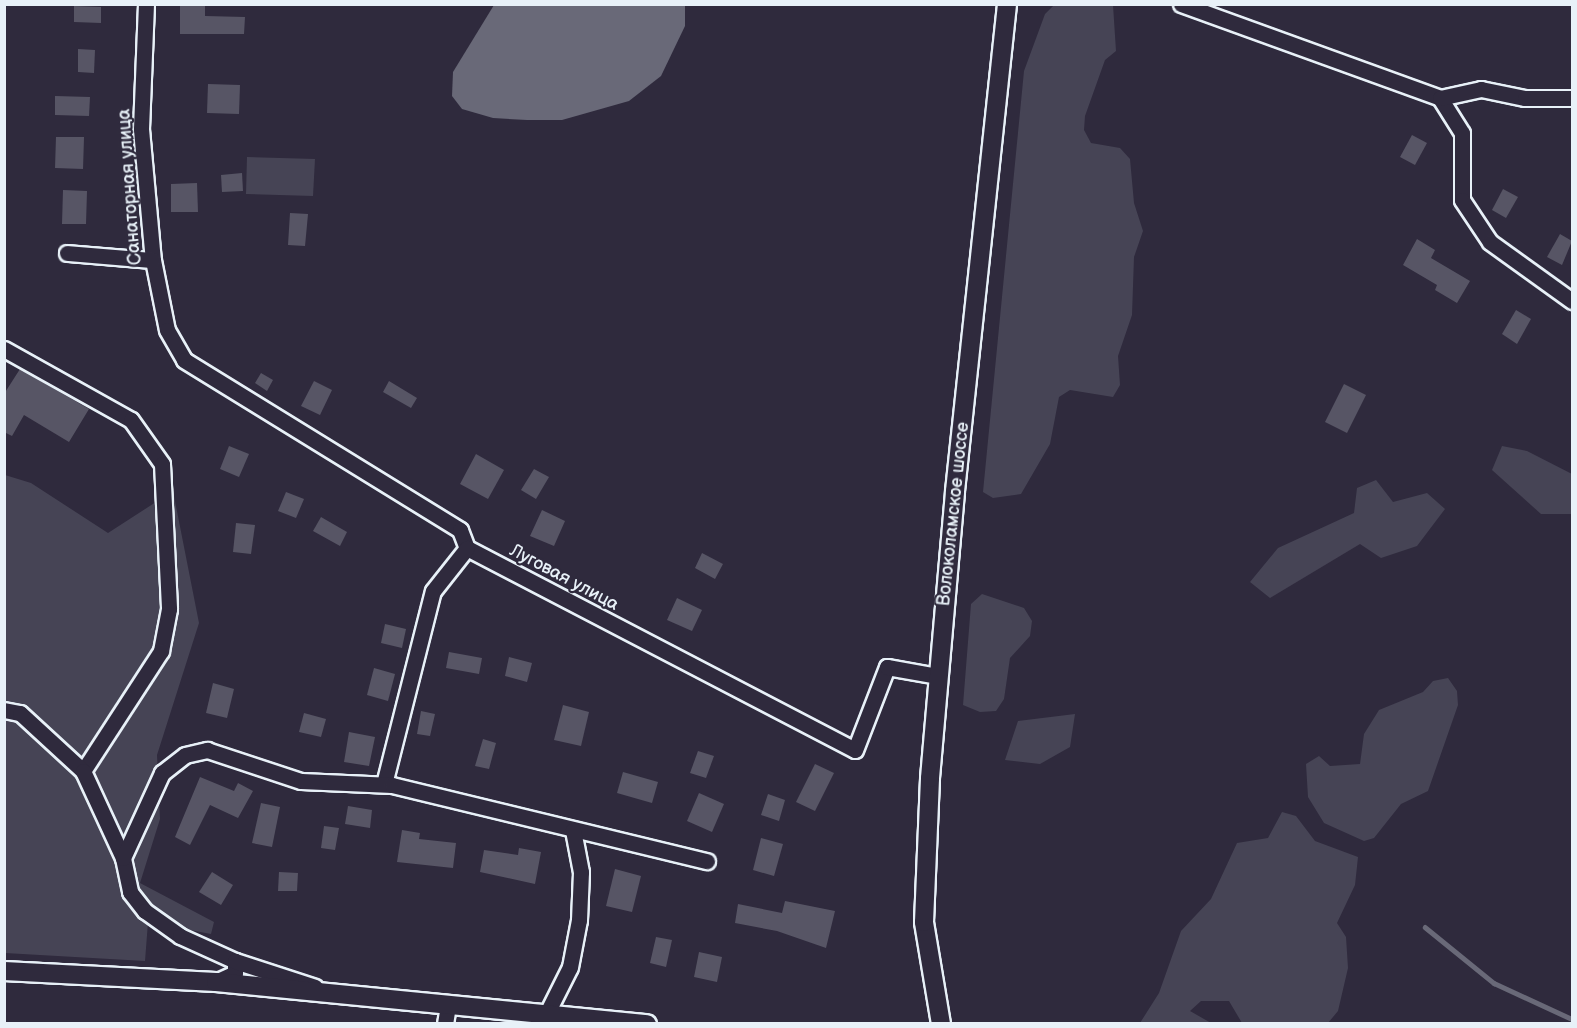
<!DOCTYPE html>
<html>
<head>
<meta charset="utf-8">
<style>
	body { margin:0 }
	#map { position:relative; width:1577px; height:1028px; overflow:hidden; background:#2f2a3d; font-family:"Balsamiq Sans",sans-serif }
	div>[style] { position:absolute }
	.green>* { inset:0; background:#464455 }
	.water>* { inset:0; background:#696978 }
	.stream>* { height:4.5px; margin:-2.25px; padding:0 2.25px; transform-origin:2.25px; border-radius:2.25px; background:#696978 }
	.building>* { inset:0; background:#575565 }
	.roads { filter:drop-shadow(2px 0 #e8f1f8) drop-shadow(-2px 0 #e8f1f8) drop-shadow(0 2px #e8f1f8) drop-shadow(0 -2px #e8f1f8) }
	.minor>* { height:15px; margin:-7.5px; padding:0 7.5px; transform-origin:7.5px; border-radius:7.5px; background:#2f2a3d }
	.major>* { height:18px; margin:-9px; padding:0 9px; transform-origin:9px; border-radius:9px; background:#2f2a3d }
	span { translate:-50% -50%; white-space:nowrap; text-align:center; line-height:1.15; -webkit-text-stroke:4.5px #2f2a3d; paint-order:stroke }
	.street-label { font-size:18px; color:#e8f1f8 }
	.frame { position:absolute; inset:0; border:6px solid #e8f1f8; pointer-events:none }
</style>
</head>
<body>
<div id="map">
	<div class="green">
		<div style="clip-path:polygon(1054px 5px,1113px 5px,1116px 51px,1105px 60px,1085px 116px,1084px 130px,1091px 143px,1120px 148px,1130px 159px,1134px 203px,1143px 231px,1134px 257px,1132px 315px,1118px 356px,1120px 385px,1113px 397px,1070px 390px,1059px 397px,1050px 444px,1021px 494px,993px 498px,983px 492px,1024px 71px,1045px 14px)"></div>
		<div style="clip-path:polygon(247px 157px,315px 159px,313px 196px,246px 194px)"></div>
		<div style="clip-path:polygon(1502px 446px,1527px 451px,1572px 474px,1572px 514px,1541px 514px,1492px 470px)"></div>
		<div style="clip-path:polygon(5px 475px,31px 483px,108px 533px,173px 491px,199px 623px,157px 755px,160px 819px,140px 883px,214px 922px,211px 934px,148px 922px,145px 961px,5px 953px)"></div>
		<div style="clip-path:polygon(1376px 480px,1393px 502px,1427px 493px,1445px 509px,1417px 546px,1381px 558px,1360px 544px,1270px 598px,1250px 582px,1278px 548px,1354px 513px,1357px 488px)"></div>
		<div style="clip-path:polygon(982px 594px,1024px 608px,1032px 621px,1030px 636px,1010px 658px,1004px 699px,996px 711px,980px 712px,963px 705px,971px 604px)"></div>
		<div style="clip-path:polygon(1448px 678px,1457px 691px,1458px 705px,1428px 791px,1401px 804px,1374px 838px,1364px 841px,1324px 823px,1308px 797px,1306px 764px,1319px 756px,1330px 766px,1360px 764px,1364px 734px,1379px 710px,1423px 692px,1433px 681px)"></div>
		<div style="clip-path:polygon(1075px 714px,1070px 747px,1040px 764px,1005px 760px,1018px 721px)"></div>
		<div style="clip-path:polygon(1282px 812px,1296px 816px,1315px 841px,1358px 857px,1355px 885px,1337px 923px,1346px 937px,1348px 968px,1338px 1011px,1328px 1023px,1242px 1023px,1229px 1001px,1201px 1001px,1190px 1011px,1211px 1023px,1140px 1023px,1159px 993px,1181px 931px,1211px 899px,1237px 843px,1268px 838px)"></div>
	</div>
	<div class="water">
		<div style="clip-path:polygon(685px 4px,685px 26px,661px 76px,629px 101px,562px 120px,527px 120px,493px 118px,462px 109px,452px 96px,453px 72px,494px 5px)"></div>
	</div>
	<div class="stream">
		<div style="left:1425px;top:927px;width:89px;rotate:39.1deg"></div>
		<div style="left:1494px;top:983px;width:86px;rotate:24.8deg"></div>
	</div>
	<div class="building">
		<div style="clip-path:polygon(180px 5px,205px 6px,205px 16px,245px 17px,244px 34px,180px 34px)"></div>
		<div style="clip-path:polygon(74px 6px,101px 7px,101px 23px,74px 22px)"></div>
		<div style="clip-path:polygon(78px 49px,95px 50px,94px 73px,78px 72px)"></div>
		<div style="clip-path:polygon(208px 84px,240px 85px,239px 114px,207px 113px)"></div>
		<div style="clip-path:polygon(55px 96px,90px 97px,89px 116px,55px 115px)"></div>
		<div style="clip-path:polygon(1412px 135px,1427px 143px,1415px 165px,1400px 157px)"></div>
		<div style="clip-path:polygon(56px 137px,84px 137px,83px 169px,55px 168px)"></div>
		<div style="clip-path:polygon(242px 173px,243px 191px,222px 192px,221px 175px)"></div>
		<div style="clip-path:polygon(197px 183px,198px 212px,171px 212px,171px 184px)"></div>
		<div style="clip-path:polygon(1503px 189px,1518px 197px,1506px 218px,1492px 210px)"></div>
		<div style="clip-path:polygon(63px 190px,87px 191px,86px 224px,62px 224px)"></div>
		<div style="clip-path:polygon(290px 213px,308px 214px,305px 246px,288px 245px)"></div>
		<div style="clip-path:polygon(1560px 234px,1572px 241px,1562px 265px,1547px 257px)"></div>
		<div style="clip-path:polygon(1417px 239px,1435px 250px,1431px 258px,1470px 281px,1457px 303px,1435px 290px,1437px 285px,1403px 265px)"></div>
		<div style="clip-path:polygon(1516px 310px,1531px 319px,1517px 344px,1502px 334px)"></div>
		<div style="clip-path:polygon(20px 369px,89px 409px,69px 442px,24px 415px,12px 436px,4px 432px,4px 394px)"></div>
		<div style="clip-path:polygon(261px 373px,273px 380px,267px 391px,255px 383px)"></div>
		<div style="clip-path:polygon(314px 381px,332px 390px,320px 415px,301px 406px)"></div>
		<div style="clip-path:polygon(389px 381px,417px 398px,411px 408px,383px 392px)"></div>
		<div style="clip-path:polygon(1344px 384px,1366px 395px,1347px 433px,1325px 422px)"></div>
		<div style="clip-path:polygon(229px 446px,249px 454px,239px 477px,220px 469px)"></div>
		<div style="clip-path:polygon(476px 454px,504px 470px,488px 499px,460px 484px)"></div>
		<div style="clip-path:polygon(534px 469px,549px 477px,536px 499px,521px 490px)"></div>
		<div style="clip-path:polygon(286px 492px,304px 499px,296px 518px,278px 511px)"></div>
		<div style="clip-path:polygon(542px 510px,565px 521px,554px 546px,530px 536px)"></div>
		<div style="clip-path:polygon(321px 517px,347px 532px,340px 546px,313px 531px)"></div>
		<div style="clip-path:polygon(236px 523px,255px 525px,251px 554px,233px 552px)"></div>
		<div style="clip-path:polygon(702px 553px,723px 564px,715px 579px,695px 568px)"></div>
		<div style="clip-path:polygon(677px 598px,702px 610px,692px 631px,667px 620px)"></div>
		<div style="clip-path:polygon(385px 624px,406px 629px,402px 648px,381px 643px)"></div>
		<div style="clip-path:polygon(449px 652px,482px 658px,479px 674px,446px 668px)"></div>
		<div style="clip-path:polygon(509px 657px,532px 663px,527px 682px,505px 676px)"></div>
		<div style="clip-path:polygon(374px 668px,395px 674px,388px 701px,367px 695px)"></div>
		<div style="clip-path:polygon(213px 683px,234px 689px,227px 718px,206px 713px)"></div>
		<div style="clip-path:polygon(563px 705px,589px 712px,581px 746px,554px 740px)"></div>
		<div style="clip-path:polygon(421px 711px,435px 714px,430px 736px,417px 734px)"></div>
		<div style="clip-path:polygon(304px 713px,326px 719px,321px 737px,299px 732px)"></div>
		<div style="clip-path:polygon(349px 732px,375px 737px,369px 766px,344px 762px)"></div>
		<div style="clip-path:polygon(483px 739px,496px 743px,489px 769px,475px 766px)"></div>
		<div style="clip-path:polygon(698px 751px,714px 756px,706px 778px,690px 773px)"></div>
		<div style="clip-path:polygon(815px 764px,834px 773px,815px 811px,796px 802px)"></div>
		<div style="clip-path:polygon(623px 772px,658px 782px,652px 803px,617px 793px)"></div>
		<div style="clip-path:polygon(200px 777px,234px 791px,238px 783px,253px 791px,238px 818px,210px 805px,190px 845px,175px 837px)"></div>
		<div style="clip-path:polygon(699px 793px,724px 804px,712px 832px,687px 821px)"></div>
		<div style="clip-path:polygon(768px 794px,785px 800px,779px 821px,761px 815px)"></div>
		<div style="clip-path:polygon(261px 803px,280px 807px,272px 847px,252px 843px)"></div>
		<div style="clip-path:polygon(348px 806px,372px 810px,370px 828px,345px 824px)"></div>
		<div style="clip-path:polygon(324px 826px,339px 828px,335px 850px,321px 848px)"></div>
		<div style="clip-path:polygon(402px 830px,420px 833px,419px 839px,456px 843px,453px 868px,397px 862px)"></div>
		<div style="clip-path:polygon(761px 838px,783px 844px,774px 876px,753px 870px)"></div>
		<div style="clip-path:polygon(519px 848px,541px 852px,535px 884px,480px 872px,484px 850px,518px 855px)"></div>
		<div style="clip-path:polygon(615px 869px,641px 876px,632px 912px,606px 906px)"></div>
		<div style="clip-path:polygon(212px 872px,233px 885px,221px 905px,199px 892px)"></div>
		<div style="clip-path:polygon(279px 872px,298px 873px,297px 891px,278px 891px)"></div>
		<div style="clip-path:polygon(785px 901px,835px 911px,826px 948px,777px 931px,735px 923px,738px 904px,782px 913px)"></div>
		<div style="clip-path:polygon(656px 937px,672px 940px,666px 967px,650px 963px)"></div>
		<div style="clip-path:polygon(699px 952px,722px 957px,717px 982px,694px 977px)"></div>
	</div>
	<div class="roads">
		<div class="minor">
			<div style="left:146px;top:4px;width:125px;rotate:92.3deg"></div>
			<div style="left:141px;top:129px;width:132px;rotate:84.8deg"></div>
			<div style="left:153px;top:260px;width:71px;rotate:78.7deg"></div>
			<div style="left:167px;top:330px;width:34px;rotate:60deg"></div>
			<div style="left:184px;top:360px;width:324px;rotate:31.6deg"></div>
			<div style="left:460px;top:530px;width:19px;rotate:69deg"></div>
			<div style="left:467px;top:548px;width:437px;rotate:27.5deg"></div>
			<div style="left:855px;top:750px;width:89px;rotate:-68.9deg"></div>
			<div style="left:887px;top:667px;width:52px;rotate:10deg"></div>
			<div style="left:1181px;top:4px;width:276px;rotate:19.9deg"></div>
			<div style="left:1440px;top:98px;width:41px;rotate:57.8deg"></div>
			<div style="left:1462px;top:133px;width:67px;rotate:90deg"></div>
			<div style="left:1462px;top:200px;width:50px;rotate:56.3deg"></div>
			<div style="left:1490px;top:242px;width:101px;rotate:35.7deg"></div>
			<div style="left:1440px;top:98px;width:42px;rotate:-12.4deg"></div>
			<div style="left:1481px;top:89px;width:45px;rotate:11.6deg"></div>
			<div style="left:1525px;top:98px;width:47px"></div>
			<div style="left:67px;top:253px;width:86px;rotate:4.7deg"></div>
			<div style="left:4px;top:349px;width:145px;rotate:29.2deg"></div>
			<div style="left:131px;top:420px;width:54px;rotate:54.8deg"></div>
			<div style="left:162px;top:464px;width:145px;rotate:87.2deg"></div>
			<div style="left:169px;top:609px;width:43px;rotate:100.8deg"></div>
			<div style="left:161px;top:651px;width:143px;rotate:123deg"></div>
			<div style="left:4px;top:710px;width:16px;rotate:11deg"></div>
			<div style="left:20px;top:713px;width:86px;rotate:42.6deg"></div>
			<div style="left:83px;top:771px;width:96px;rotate:65.3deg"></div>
			<div style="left:123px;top:858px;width:35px;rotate:78deg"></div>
			<div style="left:130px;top:892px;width:24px;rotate:52deg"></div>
			<div style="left:145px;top:911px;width:43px;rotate:35.5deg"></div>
			<div style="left:180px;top:936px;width:60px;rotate:24.4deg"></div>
			<div style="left:235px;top:961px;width:12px;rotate:90deg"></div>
			<div style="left:235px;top:973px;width:21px;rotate:155deg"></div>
			<div style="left:384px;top:784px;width:199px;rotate:-75.8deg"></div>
			<div style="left:433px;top:591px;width:55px;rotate:-51.7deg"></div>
			<div style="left:123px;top:858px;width:94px;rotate:-65.4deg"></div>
			<div style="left:162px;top:773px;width:29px;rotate:-38deg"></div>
			<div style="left:185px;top:755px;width:23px;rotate:-13deg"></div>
			<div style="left:207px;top:750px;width:99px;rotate:18.3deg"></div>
			<div style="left:301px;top:781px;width:91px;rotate:2.5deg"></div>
			<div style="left:392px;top:785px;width:324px;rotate:13.6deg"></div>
			<div style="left:235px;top:961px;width:84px;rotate:18deg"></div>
			<div style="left:547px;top:1013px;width:51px;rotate:-63.4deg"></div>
			<div style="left:570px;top:967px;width:48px;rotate:-79.2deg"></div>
			<div style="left:579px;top:920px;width:48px;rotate:-87.6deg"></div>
			<div style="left:581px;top:872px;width:43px;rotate:-100.8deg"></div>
			<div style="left:445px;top:1024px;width:20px;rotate:-81deg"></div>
		</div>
		<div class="major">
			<div style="left:4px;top:971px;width:212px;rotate:3deg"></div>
			<div style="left:216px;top:982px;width:433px;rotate:5.6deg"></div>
			<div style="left:941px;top:1024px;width:103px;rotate:-99.5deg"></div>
			<div style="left:924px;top:922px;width:144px;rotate:-87.6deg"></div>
			<div style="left:930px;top:778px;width:288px;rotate:-85deg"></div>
			<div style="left:955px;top:491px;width:490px;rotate:-83.9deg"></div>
		</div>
	</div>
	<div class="street-label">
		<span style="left:130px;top:187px;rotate:-94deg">Санаторная улица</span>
		<span style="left:954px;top:514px;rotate:-84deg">Волоколамское шоссе</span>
		<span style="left:564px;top:578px;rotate:28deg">Луговая улица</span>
	</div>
	<div class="frame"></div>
</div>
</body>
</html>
